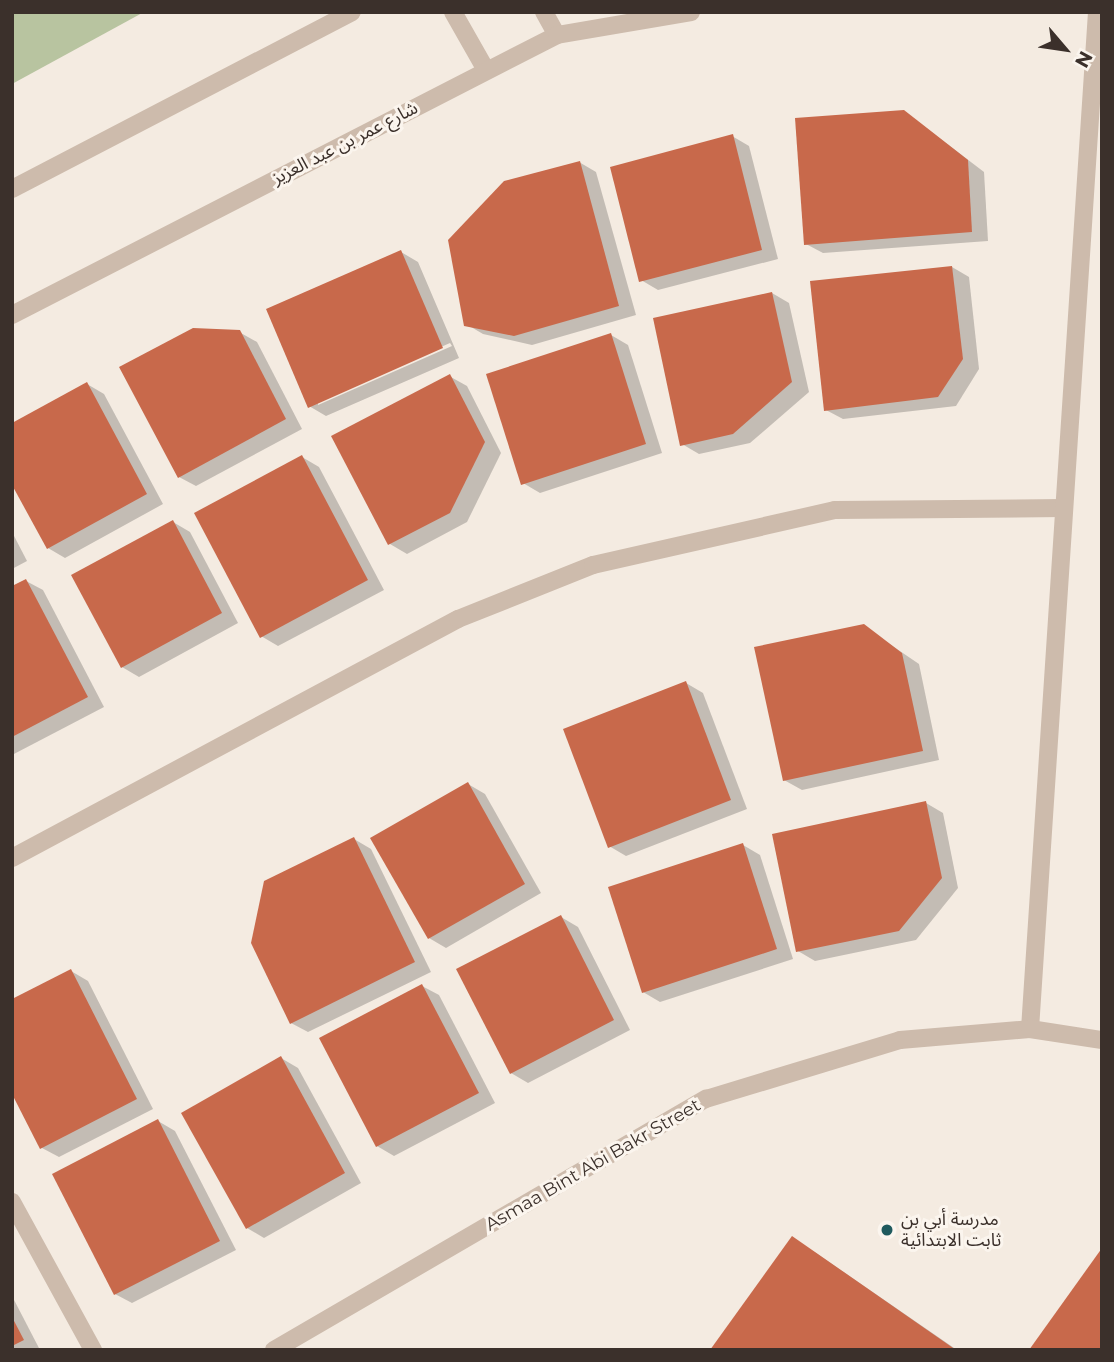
<!DOCTYPE html>
<html>
<head>
<meta charset="utf-8">
<style>
	body { margin:0 }
	#map { position:relative; width:1114px; height:1362px; overflow:hidden; background:#f4ebe1; font-family:Montserrat,"Noto Sans Arabic",sans-serif }
	div>[style] { position:absolute }
	.green>* { inset:0; background:#b8c4a0 }
	.shadow>* { inset:0; background:#0003 }
	.building>* { inset:0; background:#c8694b }
	.minor>* { height:18px; margin:-9px; padding:0 9px; transform-origin:9px; border-radius:9px; background:#cdbbac }
	.dots>* { width:19px; height:19px; translate:-50% -50%; box-sizing:border-box; border:4px solid #fbf5ee; border-radius:50% }
	span { translate:-50% -50%; white-space:nowrap; text-align:center; line-height:1.15; -webkit-text-stroke:6px #fbf5ee; paint-order:stroke }
	.street-label { font-size:18px; color:#3b302b }
	.poi-label { font-size:18px; color:#3b302b }
	.left { translate:0 -50%; text-align:left }
	.frame { position:absolute; inset:0; border:14px solid #3b302b; pointer-events:none }
	.north { position:absolute; left:1030px; top:14px; width:70px; height:70px; -webkit-text-stroke:5px #fbf5ee; paint-order:stroke; rotate:119deg; font-size:19px; font-weight:700; line-height:28px; text-align:center; color:#3b302b }
	.north::after { content:''; display:block; margin:auto; width:24px; height:32px; background:#3b302b; clip-path:polygon(50% 0,100% 100%,50% 72%,0 100%) }
</style>
</head>
<body>
<div id="map">
	<div class="green">
		<div style="clip-path:polygon(12px 12px,144px 12px,12px 84px)"></div>
	</div>
	<div class="shadow">
		<div style="clip-path:polygon(904px 111px,984px 172px,988px 241px,823px 253px,806px 244px)"></div>
		<div style="clip-path:polygon(732px 136px,749px 146px,778px 259px,658px 290px,641px 280px)"></div>
		<div style="clip-path:polygon(579px 162px,596px 172px,636px 315px,532px 345px,483px 334px,466px 324px)"></div>
		<div style="clip-path:polygon(evenodd,401px 252px,418px 262px,459px 358px,326px 416px,309px 406px,401px 252px,450px 343px,452px 346px,318px 405px,318px 401px,450px 343px)"></div>
		<div style="clip-path:polygon(952px 267px,969px 277px,979px 369px,956px 406px,843px 419px,826px 410px)"></div>
		<div style="clip-path:polygon(772px 293px,789px 303px,809px 392px,750px 443px,699px 454px,682px 444px)"></div>
		<div style="clip-path:polygon(239px 332px,257px 342px,302px 429px,196px 486px,179px 477px)"></div>
		<div style="clip-path:polygon(611px 335px,628px 345px,662px 453px,540px 493px,523px 483px)"></div>
		<div style="clip-path:polygon(449px 376px,467px 386px,501px 453px,467px 522px,407px 554px,390px 544px)"></div>
		<div style="clip-path:polygon(87px 384px,104px 394px,163px 504px,65px 558px,48px 548px)"></div>
		<div style="clip-path:polygon(302px 457px,319px 467px,384px 590px,278px 646px,261px 636px)"></div>
		<div style="clip-path:polygon(173px 522px,190px 532px,238px 623px,139px 677px,122px 667px,74px 576px)"></div>
		<div style="clip-path:polygon(12px 532px,27px 561px,12px 569px)"></div>
		<div style="clip-path:polygon(26px 581px,43px 590px,104px 707px,12px 755px,12px 588px)"></div>
		<div style="clip-path:polygon(863px 626px,919px 664px,939px 760px,802px 790px,784px 780px)"></div>
		<div style="clip-path:polygon(686px 683px,703px 693px,747px 809px,626px 856px,609px 846px)"></div>
		<div style="clip-path:polygon(468px 784px,485px 794px,541px 893px,446px 948px,429px 938px)"></div>
		<div style="clip-path:polygon(926px 803px,943px 813px,958px 888px,916px 940px,815px 961px,798px 951px)"></div>
		<div style="clip-path:polygon(354px 839px,371px 849px,431px 972px,308px 1032px,291px 1023px)"></div>
		<div style="clip-path:polygon(743px 845px,760px 855px,793px 959px,660px 1002px,643px 992px)"></div>
		<div style="clip-path:polygon(561px 917px,578px 927px,630px 1030px,528px 1083px,511px 1073px)"></div>
		<div style="clip-path:polygon(71px 971px,88px 981px,153px 1109px,59px 1157px,42px 1148px)"></div>
		<div style="clip-path:polygon(422px 986px,439px 995px,495px 1103px,394px 1156px,377px 1146px)"></div>
		<div style="clip-path:polygon(281px 1058px,298px 1068px,361px 1183px,264px 1238px,247px 1228px)"></div>
		<div style="clip-path:polygon(158px 1121px,175px 1131px,236px 1250px,132px 1303px,115px 1294px)"></div>
		<div style="clip-path:polygon(792px 1239px,816px 1253px,957px 1350px,712px 1350px)"></div>
		<div style="clip-path:polygon(12px 1296px,40px 1350px,12px 1350px)"></div>
	</div>
	<div class="building">
		<div style="clip-path:polygon(904px 110px,968px 160px,972px 232px,804px 245px,795px 118px)"></div>
		<div style="clip-path:polygon(733px 134px,762px 250px,639px 282px,610px 167px)"></div>
		<div style="clip-path:polygon(580px 161px,619px 306px,514px 336px,464px 326px,448px 240px,504px 181px)"></div>
		<div style="clip-path:polygon(401px 250px,443px 348px,308px 408px,266px 309px)"></div>
		<div style="clip-path:polygon(952px 266px,963px 359px,938px 397px,824px 411px,810px 281px)"></div>
		<div style="clip-path:polygon(772px 292px,792px 382px,733px 434px,680px 446px,653px 318px)"></div>
		<div style="clip-path:polygon(193px 328px,240px 330px,286px 419px,178px 478px,119px 367px)"></div>
		<div style="clip-path:polygon(611px 333px,646px 444px,521px 485px,486px 374px)"></div>
		<div style="clip-path:polygon(450px 374px,485px 442px,450px 513px,388px 545px,331px 436px)"></div>
		<div style="clip-path:polygon(87px 382px,147px 494px,47px 549px,12px 485px,12px 423px)"></div>
		<div style="clip-path:polygon(302px 455px,368px 580px,260px 638px,194px 513px)"></div>
		<div style="clip-path:polygon(173px 520px,222px 613px,121px 668px,71px 575px)"></div>
		<div style="clip-path:polygon(26px 579px,88px 697px,12px 737px,12px 586px)"></div>
		<div style="clip-path:polygon(864px 624px,902px 653px,923px 751px,783px 781px,754px 647px)"></div>
		<div style="clip-path:polygon(686px 681px,731px 800px,608px 848px,563px 729px)"></div>
		<div style="clip-path:polygon(468px 782px,525px 884px,428px 939px,370px 838px)"></div>
		<div style="clip-path:polygon(926px 801px,942px 878px,899px 931px,796px 952px,772px 834px)"></div>
		<div style="clip-path:polygon(354px 837px,415px 962px,290px 1024px,251px 943px,264px 881px)"></div>
		<div style="clip-path:polygon(743px 843px,777px 949px,642px 993px,608px 887px)"></div>
		<div style="clip-path:polygon(561px 915px,614px 1020px,510px 1074px,456px 969px)"></div>
		<div style="clip-path:polygon(71px 969px,137px 1099px,40px 1149px,12px 1094px,12px 999px)"></div>
		<div style="clip-path:polygon(422px 984px,479px 1093px,376px 1147px,319px 1038px)"></div>
		<div style="clip-path:polygon(281px 1056px,345px 1173px,246px 1229px,181px 1113px)"></div>
		<div style="clip-path:polygon(158px 1119px,220px 1241px,114px 1295px,52px 1174px)"></div>
		<div style="clip-path:polygon(792px 1236px,956px 1350px,710px 1350px)"></div>
		<div style="clip-path:polygon(1102px 1248px,1102px 1350px,1029px 1350px)"></div>
		<div style="clip-path:polygon(12px 1317px,24px 1340px,12px 1346px)"></div>
	</div>
	<div class="minor">
		<div style="left:453px;top:12px;width:67px;rotate:60.4deg"></div>
		<div style="left:544px;top:12px;width:26px;rotate:61deg"></div>
		<div style="left:12px;top:189px;width:383px;rotate:-27.5deg"></div>
		<div style="left:12px;top:315px;width:613px;rotate:-27.19deg"></div>
		<div style="left:557px;top:35px;width:136px;rotate:-9.7deg"></div>
		<div style="left:12px;top:858px;width:506px;rotate:-28.19deg"></div>
		<div style="left:458px;top:619px;width:145px;rotate:-21.8deg"></div>
		<div style="left:593px;top:565px;width:248px;rotate:-12.8deg"></div>
		<div style="left:835px;top:510px;width:229px;rotate:-0.5deg"></div>
		<div style="left:1030px;top:1029px;width:1019px;rotate:-86.23deg"></div>
		<div style="left:12px;top:1202px;width:169px;rotate:61.3deg"></div>
		<div style="left:274px;top:1350px;width:500px;rotate:-30.2deg"></div>
		<div style="left:706px;top:1099px;width:203px;rotate:-16.9deg"></div>
		<div style="left:900px;top:1040px;width:130px;rotate:-4.8deg"></div>
		<div style="left:1030px;top:1029px;width:73px;rotate:8.7deg"></div>
	</div>
	<div class="dots">
		<div style="left:887px;top:1230px;background:#1f5a5e"></div>
	</div>
	<div class="street-label">
		<span style="left:345px;top:143px;rotate:-27deg">شارع عمر بن عبد العزيز</span>
		<span style="left:593px;top:1165px;rotate:-30deg">Asmaa Bint Abi Bakr Street</span>
	</div>
	<div class="poi-label">
		<span class="left" style="left:901px;top:1230px">مدرسة أبي بن<br>ثابت الابتدائية</span>
	</div>
	<div class="frame"></div>
	<div class="north">N</div>
</div>
</body>
</html>
